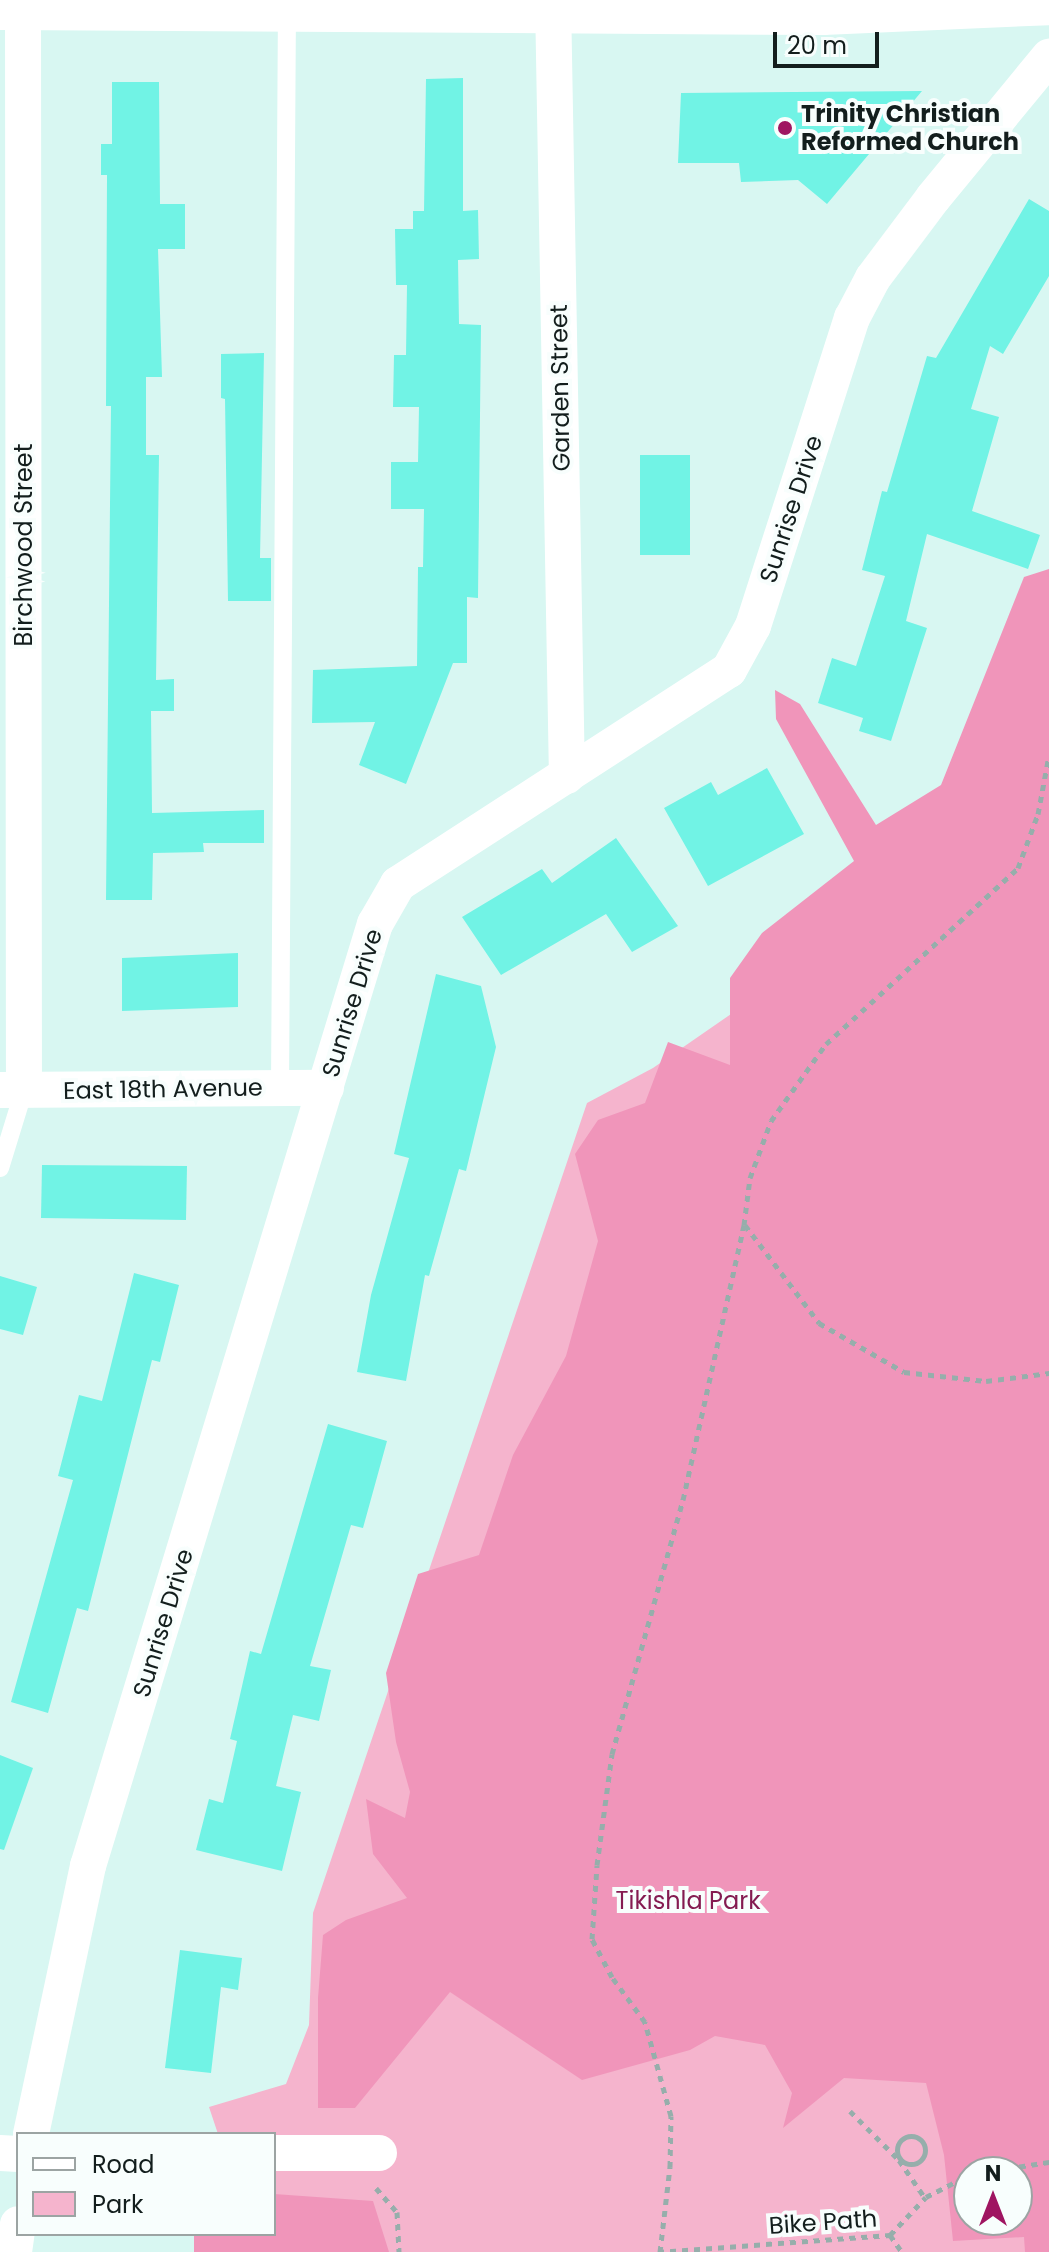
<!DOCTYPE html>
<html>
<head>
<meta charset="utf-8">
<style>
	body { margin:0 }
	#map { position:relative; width:1049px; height:2252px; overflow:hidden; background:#d8f7f2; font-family:Poppins,sans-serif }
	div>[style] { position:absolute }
	.green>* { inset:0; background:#f5b4cd }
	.forest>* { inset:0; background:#f095ba }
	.building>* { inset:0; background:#71f3e5 }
	.path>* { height:5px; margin-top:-2.5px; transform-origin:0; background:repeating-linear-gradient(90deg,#96aeab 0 6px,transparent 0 12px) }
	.path>.ring { margin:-2.5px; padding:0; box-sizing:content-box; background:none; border:5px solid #96aeab; border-radius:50% }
	.service>* { height:18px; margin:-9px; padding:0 9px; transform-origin:9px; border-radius:9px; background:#fff }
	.minor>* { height:36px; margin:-18px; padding:0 18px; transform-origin:18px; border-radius:18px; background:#fff }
	.dots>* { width:22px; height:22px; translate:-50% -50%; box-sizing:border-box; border:4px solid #f8fefd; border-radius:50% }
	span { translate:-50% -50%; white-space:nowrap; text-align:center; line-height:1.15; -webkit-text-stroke:8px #f8fefd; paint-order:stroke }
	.poi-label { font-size:24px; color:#131e1d; font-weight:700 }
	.left { translate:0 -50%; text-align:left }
	.street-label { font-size:24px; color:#131e1d }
	.park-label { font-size:24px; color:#841b51 }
	.legend { position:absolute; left:16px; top:2132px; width:260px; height:104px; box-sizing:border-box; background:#f8fefd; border:2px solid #9ca4a3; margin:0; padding:10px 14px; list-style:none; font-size:24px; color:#131e1d }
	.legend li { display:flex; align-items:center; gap:16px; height:40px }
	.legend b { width:40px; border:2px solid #9ca4a3 }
	.north { position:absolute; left:953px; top:2156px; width:80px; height:80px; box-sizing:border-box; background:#f8fefd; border:2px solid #9ca4a3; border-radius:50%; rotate:0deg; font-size:22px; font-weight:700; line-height:32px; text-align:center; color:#131e1d }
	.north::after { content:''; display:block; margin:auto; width:28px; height:36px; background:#9f1561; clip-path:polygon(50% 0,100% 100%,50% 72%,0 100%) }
	.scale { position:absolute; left:773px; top:32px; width:106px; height:36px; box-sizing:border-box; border:4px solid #131e1d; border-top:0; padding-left:10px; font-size:24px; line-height:28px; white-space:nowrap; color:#131e1d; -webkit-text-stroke:6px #f8fefd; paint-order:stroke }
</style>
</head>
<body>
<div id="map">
	<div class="green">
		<div style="clip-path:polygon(evenodd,932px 875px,1049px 2252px,295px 2252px,274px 2221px,274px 2134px,218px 2134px,209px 2107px,286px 2084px,309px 2025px,313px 1913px,587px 1103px,653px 1068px,932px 875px,969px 2172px,1017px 2172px,1017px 2220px,969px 2220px,969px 2172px)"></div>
	</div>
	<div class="forest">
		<div style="clip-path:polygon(evenodd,1049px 569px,1049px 2252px,1025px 2252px,1024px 2237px,953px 2241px,944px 2155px,926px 2083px,844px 2078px,783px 2128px,792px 2093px,765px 2045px,715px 2036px,690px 2050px,582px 2080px,450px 1992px,355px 2108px,318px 2108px,318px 1998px,323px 1935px,346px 1920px,407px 1898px,373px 1854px,366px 1799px,405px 1818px,410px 1792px,396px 1742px,386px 1673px,418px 1574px,479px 1555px,513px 1455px,566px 1356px,598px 1241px,575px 1154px,598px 1120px,645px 1103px,668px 1042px,730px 1065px,730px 978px,762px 933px,854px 861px,776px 719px,775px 690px,800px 704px,876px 825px,941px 785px,1024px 577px,1049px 569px,969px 2172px,1017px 2172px,1017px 2220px,969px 2220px,969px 2172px)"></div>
		<div style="clip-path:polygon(274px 2194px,373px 2201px,389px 2252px,194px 2252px,194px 2234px,274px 2234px)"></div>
	</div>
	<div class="building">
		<div style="clip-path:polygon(463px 78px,463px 211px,478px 210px,479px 259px,458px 260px,459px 324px,481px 325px,478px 598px,467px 597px,467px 663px,453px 663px,406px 784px,359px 765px,375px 722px,312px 723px,313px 670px,417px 666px,418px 567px,423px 567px,424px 509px,391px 509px,391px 462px,418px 462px,419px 407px,393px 407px,394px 355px,406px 355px,407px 285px,396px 285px,395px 229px,413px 229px,413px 211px,424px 211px,426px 79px)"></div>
		<div style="clip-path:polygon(112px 82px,159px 82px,160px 204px,185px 204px,185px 249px,158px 249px,162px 377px,146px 377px,146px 455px,159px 455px,156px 680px,174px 679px,174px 711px,151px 711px,152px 813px,264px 810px,264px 843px,203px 843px,204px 852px,153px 853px,152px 900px,106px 900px,111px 406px,106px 406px,107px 175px,101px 175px,101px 144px,112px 144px)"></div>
		<div style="clip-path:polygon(922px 91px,827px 204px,798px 180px,741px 182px,739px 163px,678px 163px,681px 93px)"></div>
		<div style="clip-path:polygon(1029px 199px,1049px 211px,1049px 276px,1003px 354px,990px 346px,971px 409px,999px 417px,972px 511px,1040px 535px,1028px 569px,927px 534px,906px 621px,927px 628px,891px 741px,859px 731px,863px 718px,818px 703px,832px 658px,856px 666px,885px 576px,862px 570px,882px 491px,887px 492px,927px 356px,936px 358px)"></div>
		<div style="clip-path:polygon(264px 353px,260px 558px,271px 558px,271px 601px,228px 601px,225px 399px,221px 398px,221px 354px)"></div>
		<div style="clip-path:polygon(640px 455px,690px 455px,690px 555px,640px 555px)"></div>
		<div style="clip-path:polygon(767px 768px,804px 834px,708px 886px,664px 808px,711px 782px,718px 795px)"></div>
		<div style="clip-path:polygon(616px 838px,678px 926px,632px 952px,606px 914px,501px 975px,462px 917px,542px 869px,552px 883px)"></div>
		<div style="clip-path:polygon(238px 953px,238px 1007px,122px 1011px,122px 958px)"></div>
		<div style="clip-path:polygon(436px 974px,481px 986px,496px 1047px,466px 1171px,459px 1169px,429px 1276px,425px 1275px,406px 1381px,357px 1372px,371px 1295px,409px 1158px,394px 1154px)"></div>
		<div style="clip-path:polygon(42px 1165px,187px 1166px,186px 1220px,41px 1218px)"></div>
		<div style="clip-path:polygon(134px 1273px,179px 1285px,160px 1362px,152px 1360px,88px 1611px,77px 1608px,48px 1713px,11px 1702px,73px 1480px,58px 1476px,79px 1395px,102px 1401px)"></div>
		<div style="clip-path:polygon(0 1276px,37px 1287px,23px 1335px,0 1329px)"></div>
		<div style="clip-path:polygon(328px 1424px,387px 1441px,363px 1528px,351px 1525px,310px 1666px,331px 1670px,319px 1721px,293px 1715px,276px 1786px,301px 1792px,282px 1871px,196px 1850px,209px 1799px,223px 1803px,237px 1741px,230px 1739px,250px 1651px,261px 1654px)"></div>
		<div style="clip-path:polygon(0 1755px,33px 1768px,4px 1850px,0 1849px)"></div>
		<div style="clip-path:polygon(180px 1950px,242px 1958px,238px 1990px,221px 1987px,211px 2073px,165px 2068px)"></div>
	</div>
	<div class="path">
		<div style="left:745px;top:1225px;width:123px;rotate:52.9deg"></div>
		<div style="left:819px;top:1323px;width:98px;rotate:30deg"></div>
		<div style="left:904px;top:1372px;width:82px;rotate:6.3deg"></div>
		<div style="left:986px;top:1381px;width:64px;rotate:-7.2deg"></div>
		<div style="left:850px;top:2111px;width:69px;rotate:45deg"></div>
		<div style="left:899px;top:2160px;width:46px;rotate:55.6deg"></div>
		<div class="ring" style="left:897px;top:2136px;width:23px;height:23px"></div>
		<div style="left:984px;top:2172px;width:66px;rotate:-8.7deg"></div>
		<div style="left:376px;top:2188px;width:32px;rotate:49deg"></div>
		<div style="left:397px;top:2212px;width:40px;rotate:87.1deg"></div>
		<div style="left:890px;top:2235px;width:21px;rotate:55deg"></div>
		<div style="left:658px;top:2252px;width:233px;rotate:-4.2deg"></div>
		<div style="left:890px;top:2235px;width:52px;rotate:-46.5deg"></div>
		<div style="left:926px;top:2197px;width:48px;rotate:-27.1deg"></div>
		<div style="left:660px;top:2252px;width:86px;rotate:-83.3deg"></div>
		<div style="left:670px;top:2167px;width:51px;rotate:-88.9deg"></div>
		<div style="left:671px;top:2116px;width:98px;rotate:-105.5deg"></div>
		<div style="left:645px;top:2022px;width:56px;rotate:-126.3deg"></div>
		<div style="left:612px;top:1977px;width:43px;rotate:-117.8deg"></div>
		<div style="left:592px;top:1939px;width:74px;rotate:-86.1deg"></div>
		<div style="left:597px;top:1865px;width:112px;rotate:-82.3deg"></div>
		<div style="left:612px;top:1754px;width:264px;rotate:-74.4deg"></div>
		<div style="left:683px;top:1500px;width:282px;rotate:-77.5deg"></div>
		<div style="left:744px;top:1225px;width:47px;rotate:-82.7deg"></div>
		<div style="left:750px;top:1178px;width:61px;rotate:-69.8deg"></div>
		<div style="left:771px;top:1121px;width:95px;rotate:-54.5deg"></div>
		<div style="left:826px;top:1044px;width:260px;rotate:-42.5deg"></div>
		<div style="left:1018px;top:868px;width:58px;rotate:-69.7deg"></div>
		<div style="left:1038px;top:814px;width:60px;rotate:-79.4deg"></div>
	</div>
	<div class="service">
		<div style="left:280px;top:1088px;width:1081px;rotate:-89.63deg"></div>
		<div style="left:0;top:1168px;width:82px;rotate:-72.9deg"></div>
	</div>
	<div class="minor">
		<div style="left:23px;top:0;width:1090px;rotate:89.95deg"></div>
		<div style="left:553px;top:0;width:776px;rotate:88.97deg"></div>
		<div style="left:2px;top:12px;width:821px;rotate:0.35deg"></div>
		<div style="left:823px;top:17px;width:226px;rotate:-2.5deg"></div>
		<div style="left:2px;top:1090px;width:324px;rotate:-0.4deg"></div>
		<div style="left:31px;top:2134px;width:274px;rotate:-78deg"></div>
		<div style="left:88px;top:1866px;width:985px;rotate:-73.06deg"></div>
		<div style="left:375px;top:924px;width:46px;rotate:-60.1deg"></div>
		<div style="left:398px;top:884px;width:394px;rotate:-32.9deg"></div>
		<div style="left:729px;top:670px;width:50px;rotate:-61.4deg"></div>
		<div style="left:753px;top:626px;width:324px;rotate:-72.2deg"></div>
		<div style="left:852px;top:318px;width:45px;rotate:-62.3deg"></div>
		<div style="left:873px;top:278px;width:100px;rotate:-53.1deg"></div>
		<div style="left:933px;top:198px;width:183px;rotate:-50.6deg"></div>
		<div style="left:0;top:2153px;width:18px;rotate:3deg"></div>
		<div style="left:274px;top:2153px;width:105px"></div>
		<div style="left:14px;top:2252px;width:28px;rotate:-82deg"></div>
	</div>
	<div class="dots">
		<div style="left:785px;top:128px;background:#9f1561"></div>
	</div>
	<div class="poi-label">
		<span class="left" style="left:801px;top:128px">Trinity Christian<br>Reformed Church</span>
	</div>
	<div class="street-label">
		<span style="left:560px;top:388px;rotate:-91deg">Garden Street</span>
		<span style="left:791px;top:509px;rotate:-72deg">Sunrise Drive</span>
		<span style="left:24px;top:545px;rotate:-90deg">Birchwood Street</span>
		<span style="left:352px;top:1003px;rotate:-73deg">Sunrise Drive</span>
		<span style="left:163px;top:1089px;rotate:-1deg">East 18th Avenue</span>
		<span style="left:163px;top:1623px;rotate:-73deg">Sunrise Drive</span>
		<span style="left:823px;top:2222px;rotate:-4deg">Bike Path</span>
	</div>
	<div class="park-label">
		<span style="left:688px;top:1901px">Tikishla Park</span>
	</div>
	<ul class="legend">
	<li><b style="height:10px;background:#fff"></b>Road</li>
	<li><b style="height:22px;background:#f5b4cd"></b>Park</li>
	</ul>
	<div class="north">N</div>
	<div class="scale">20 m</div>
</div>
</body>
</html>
